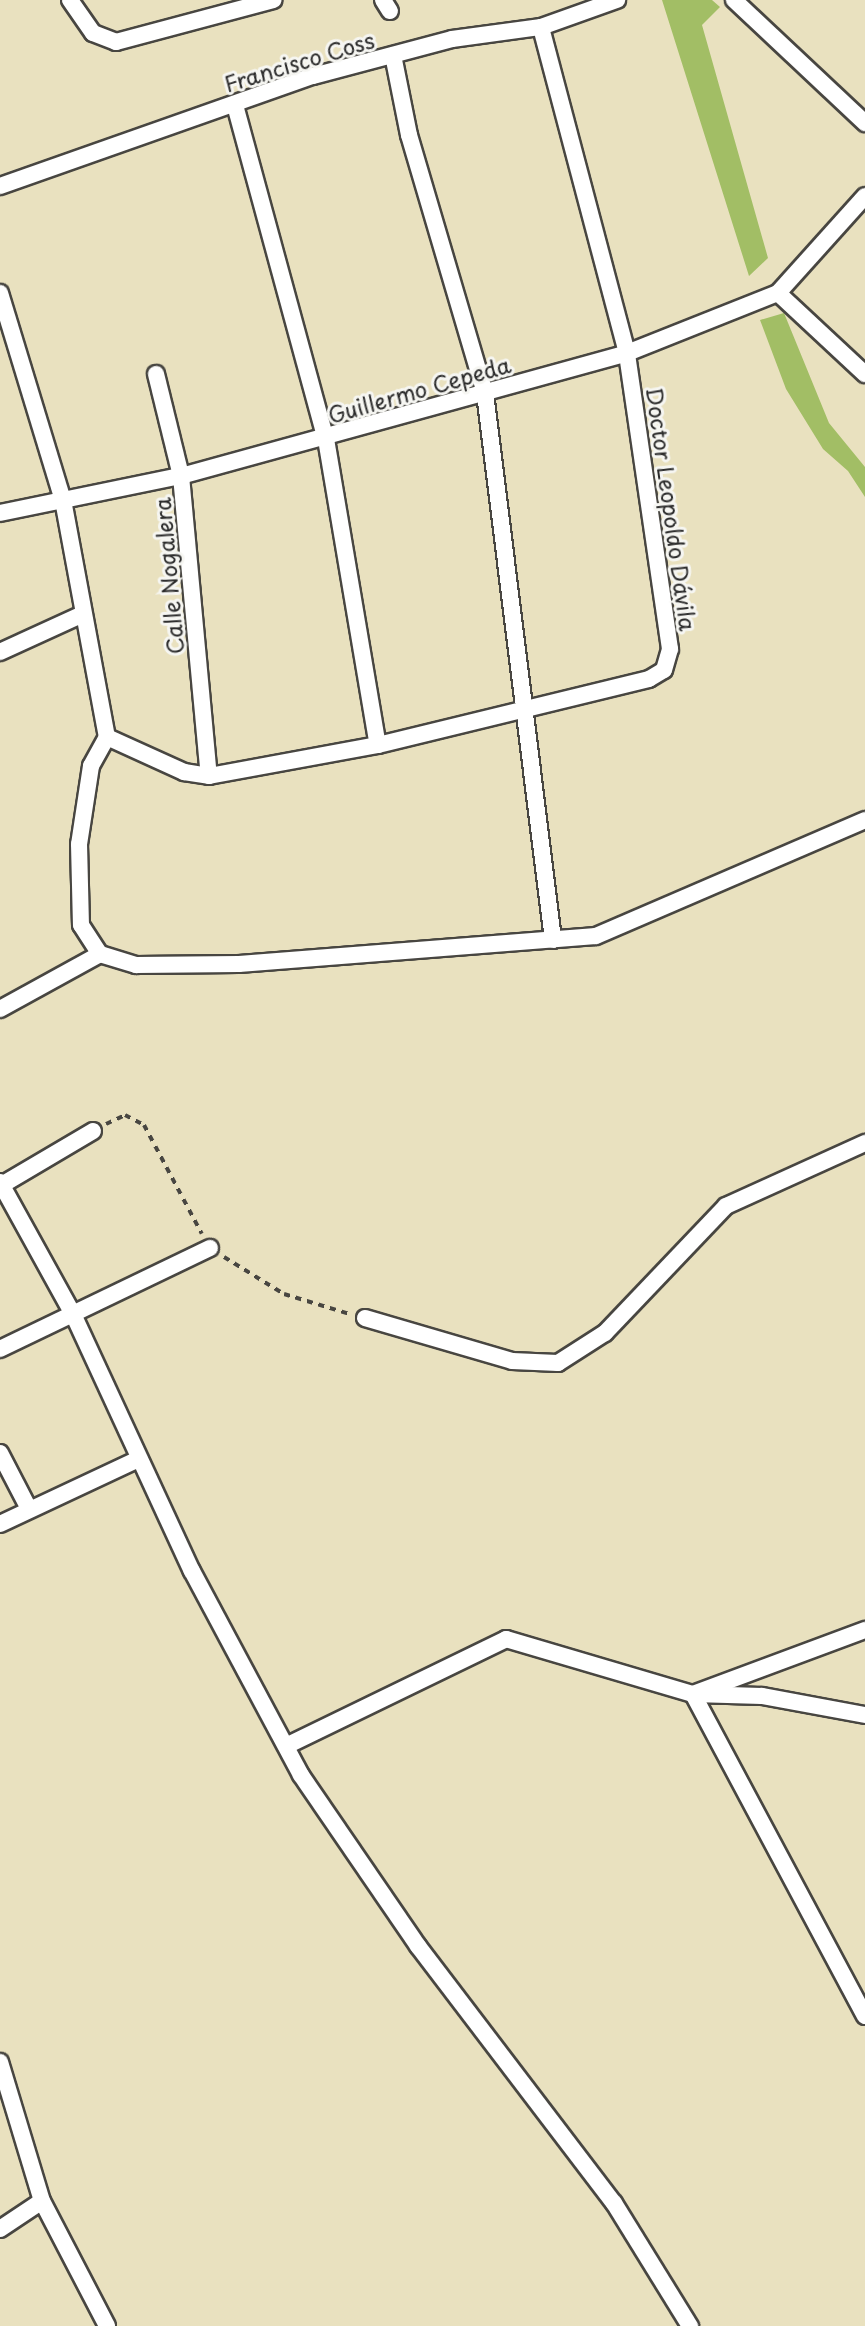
<!DOCTYPE html>
<html>
<head>
<meta charset="utf-8">
<style>
	body { margin:0 }
	#map { position:relative; width:865px; height:2326px; overflow:hidden; background:#e9e1bf; font-family:"Playpen Sans",sans-serif }
	div>[style] { position:absolute }
	.green>* { inset:0; background:#a2be65 }
	.path>* { height:4px; margin-top:-2px; transform-origin:0; background:repeating-linear-gradient(90deg,#484641 0 6px,transparent 0 12px) }
	.roads { filter:drop-shadow(2px 0 #484641) drop-shadow(-2px 0 #484641) drop-shadow(0 2px #484641) drop-shadow(0 -2px #484641) }
	.minor>* { height:16px; margin:-8px; padding:0 8px; transform-origin:8px; border-radius:8px; background:#fff }
	span { translate:-50% -50%; white-space:nowrap; text-align:center; line-height:1.15; -webkit-text-stroke:6px #f6f6f2; paint-order:stroke }
	.street-label { font-size:22px; color:#2b2b2b }
</style>
</head>
<body>
<div id="map">
	<div class="green">
		<div style="clip-path:polygon(662px 0,712px 0,720px 7px,702px 25px,768px 258px,749px 276px)"></div>
		<div style="clip-path:polygon(784px 313px,829px 423px,865px 467px,865px 497px,848px 471px,823px 449px,786px 389px,760px 320px)"></div>
	</div>
	<div class="path">
		<div style="left:106px;top:1124px;width:21px;rotate:-25deg"></div>
		<div style="left:125px;top:1115px;width:21px;rotate:28deg"></div>
		<div style="left:144px;top:1125px;width:123px;rotate:62deg"></div>
		<div style="left:224px;top:1257px;width:70px;rotate:31.7deg"></div>
		<div style="left:284px;top:1294px;width:69px;rotate:16.9deg"></div>
	</div>
	<div class="roads">
		<div class="minor">
			<div style="left:70px;top:0;width:40px;rotate:55.1deg"></div>
			<div style="left:93px;top:33px;width:25px;rotate:21deg"></div>
			<div style="left:116px;top:42px;width:163px;rotate:-14.9deg"></div>
			<div style="left:383px;top:0;width:13px;rotate:58deg"></div>
			<div style="left:734px;top:0;width:180px;rotate:43.2deg"></div>
			<div style="left:393px;top:55px;width:82px;rotate:78.7deg"></div>
			<div style="left:409px;top:135px;width:269px;rotate:73.6deg"></div>
			<div style="left:485px;top:393px;width:551px;rotate:82.91deg"></div>
			<div style="left:235px;top:105px;width:346px;rotate:74.8deg"></div>
			<div style="left:326px;top:439px;width:310px;rotate:80.4deg"></div>
			<div style="left:0;top:186px;width:332px;rotate:-19.4deg"></div>
			<div style="left:313px;top:76px;width:144px;rotate:-14.9deg"></div>
			<div style="left:452px;top:39px;width:90px;rotate:-7.7deg"></div>
			<div style="left:541px;top:27px;width:81px;rotate:-19.6deg"></div>
			<div style="left:0;top:293px;width:216px;rotate:73.1deg"></div>
			<div style="left:63px;top:500px;width:241px;rotate:79.5deg"></div>
			<div style="left:107px;top:737px;width:33px;rotate:119deg"></div>
			<div style="left:91px;top:766px;width:79px;rotate:98.7deg"></div>
			<div style="left:79px;top:844px;width:81px;rotate:88.6deg"></div>
			<div style="left:81px;top:925px;width:35px;rotate:57deg"></div>
			<div style="left:100px;top:954px;width:38px;rotate:17deg"></div>
			<div style="left:136px;top:965px;width:103px;rotate:-0.6deg"></div>
			<div style="left:239px;top:964px;width:358px;rotate:-4.5deg"></div>
			<div style="left:596px;top:936px;width:293px;rotate:-23.3deg"></div>
			<div style="left:778px;top:293px;width:119px;rotate:43deg"></div>
			<div style="left:156px;top:374px;width:105px;rotate:76.2deg"></div>
			<div style="left:181px;top:476px;width:301px;rotate:84.7deg"></div>
			<div style="left:0;top:513px;width:185px;rotate:-11.6deg"></div>
			<div style="left:181px;top:476px;width:463px;rotate:-15.4deg"></div>
			<div style="left:627px;top:353px;width:162px;rotate:-21.7deg"></div>
			<div style="left:778px;top:293px;width:130px;rotate:-48.1deg"></div>
			<div style="left:0;top:652px;width:89px;rotate:-24.6deg"></div>
			<div style="left:107px;top:737px;width:85px;rotate:24.4deg"></div>
			<div style="left:184px;top:772px;width:25px;rotate:9deg"></div>
			<div style="left:209px;top:776px;width:172px;rotate:-10.4deg"></div>
			<div style="left:378px;top:745px;width:279px;rotate:-13.7deg"></div>
			<div style="left:649px;top:679px;width:17px;rotate:-31deg"></div>
			<div style="left:664px;top:670px;width:22px;rotate:-74deg"></div>
			<div style="left:670px;top:649px;width:299px;rotate:-98.3deg"></div>
			<div style="left:627px;top:353px;width:337px;rotate:-104.8deg"></div>
			<div style="left:0;top:1009px;width:114px;rotate:-28.8deg"></div>
			<div style="left:0;top:1182px;width:151px;rotate:61.1deg"></div>
			<div style="left:73px;top:1314px;width:283px;rotate:65.2deg"></div>
			<div style="left:192px;top:1571px;width:231px;rotate:61.9deg"></div>
			<div style="left:301px;top:1775px;width:207px;rotate:55.6deg"></div>
			<div style="left:418px;top:1946px;width:323px;rotate:52.7deg"></div>
			<div style="left:614px;top:2203px;width:145px;rotate:58.3deg"></div>
			<div style="left:0;top:1186px;width:108px;rotate:-30.6deg"></div>
			<div style="left:365px;top:1318px;width:153px;rotate:16.3deg"></div>
			<div style="left:512px;top:1361px;width:46px;rotate:2.5deg"></div>
			<div style="left:558px;top:1363px;width:56px;rotate:-32.6deg"></div>
			<div style="left:605px;top:1333px;width:175px;rotate:-46.4deg"></div>
			<div style="left:726px;top:1206px;width:153px;rotate:-24.4deg"></div>
			<div style="left:0;top:1349px;width:233px;rotate:-25.7deg"></div>
			<div style="left:0;top:1453px;width:63px;rotate:62.6deg"></div>
			<div style="left:0;top:1524px;width:153px;rotate:-25.1deg"></div>
			<div style="left:865px;top:1715px;width:105px;rotate:-169.5deg"></div>
			<div style="left:762px;top:1696px;width:69px;rotate:-178.3deg"></div>
			<div style="left:693px;top:1694px;width:365px;rotate:61.9deg"></div>
			<div style="left:286px;top:1746px;width:245px;rotate:-25.9deg"></div>
			<div style="left:506px;top:1639px;width:195px;rotate:16.4deg"></div>
			<div style="left:693px;top:1694px;width:184px;rotate:-20.4deg"></div>
			<div style="left:0;top:2062px;width:145px;rotate:73.2deg"></div>
			<div style="left:42px;top:2201px;width:141px;rotate:62.5deg"></div>
			<div style="left:0;top:2229px;width:50px;rotate:-33.7deg"></div>
		</div>
	</div>
	<div class="street-label">
		<span style="left:299px;top:61px;rotate:-17deg">Francisco Coss</span>
		<span style="left:419px;top:389px;rotate:-16deg">Guillermo Cepeda</span>
		<span style="left:672px;top:509px;rotate:82deg">Doctor Leopoldo Dávila</span>
		<span style="left:168px;top:576px;rotate:-95deg">Calle Nogalera</span>
	</div>
</div>
</body>
</html>
